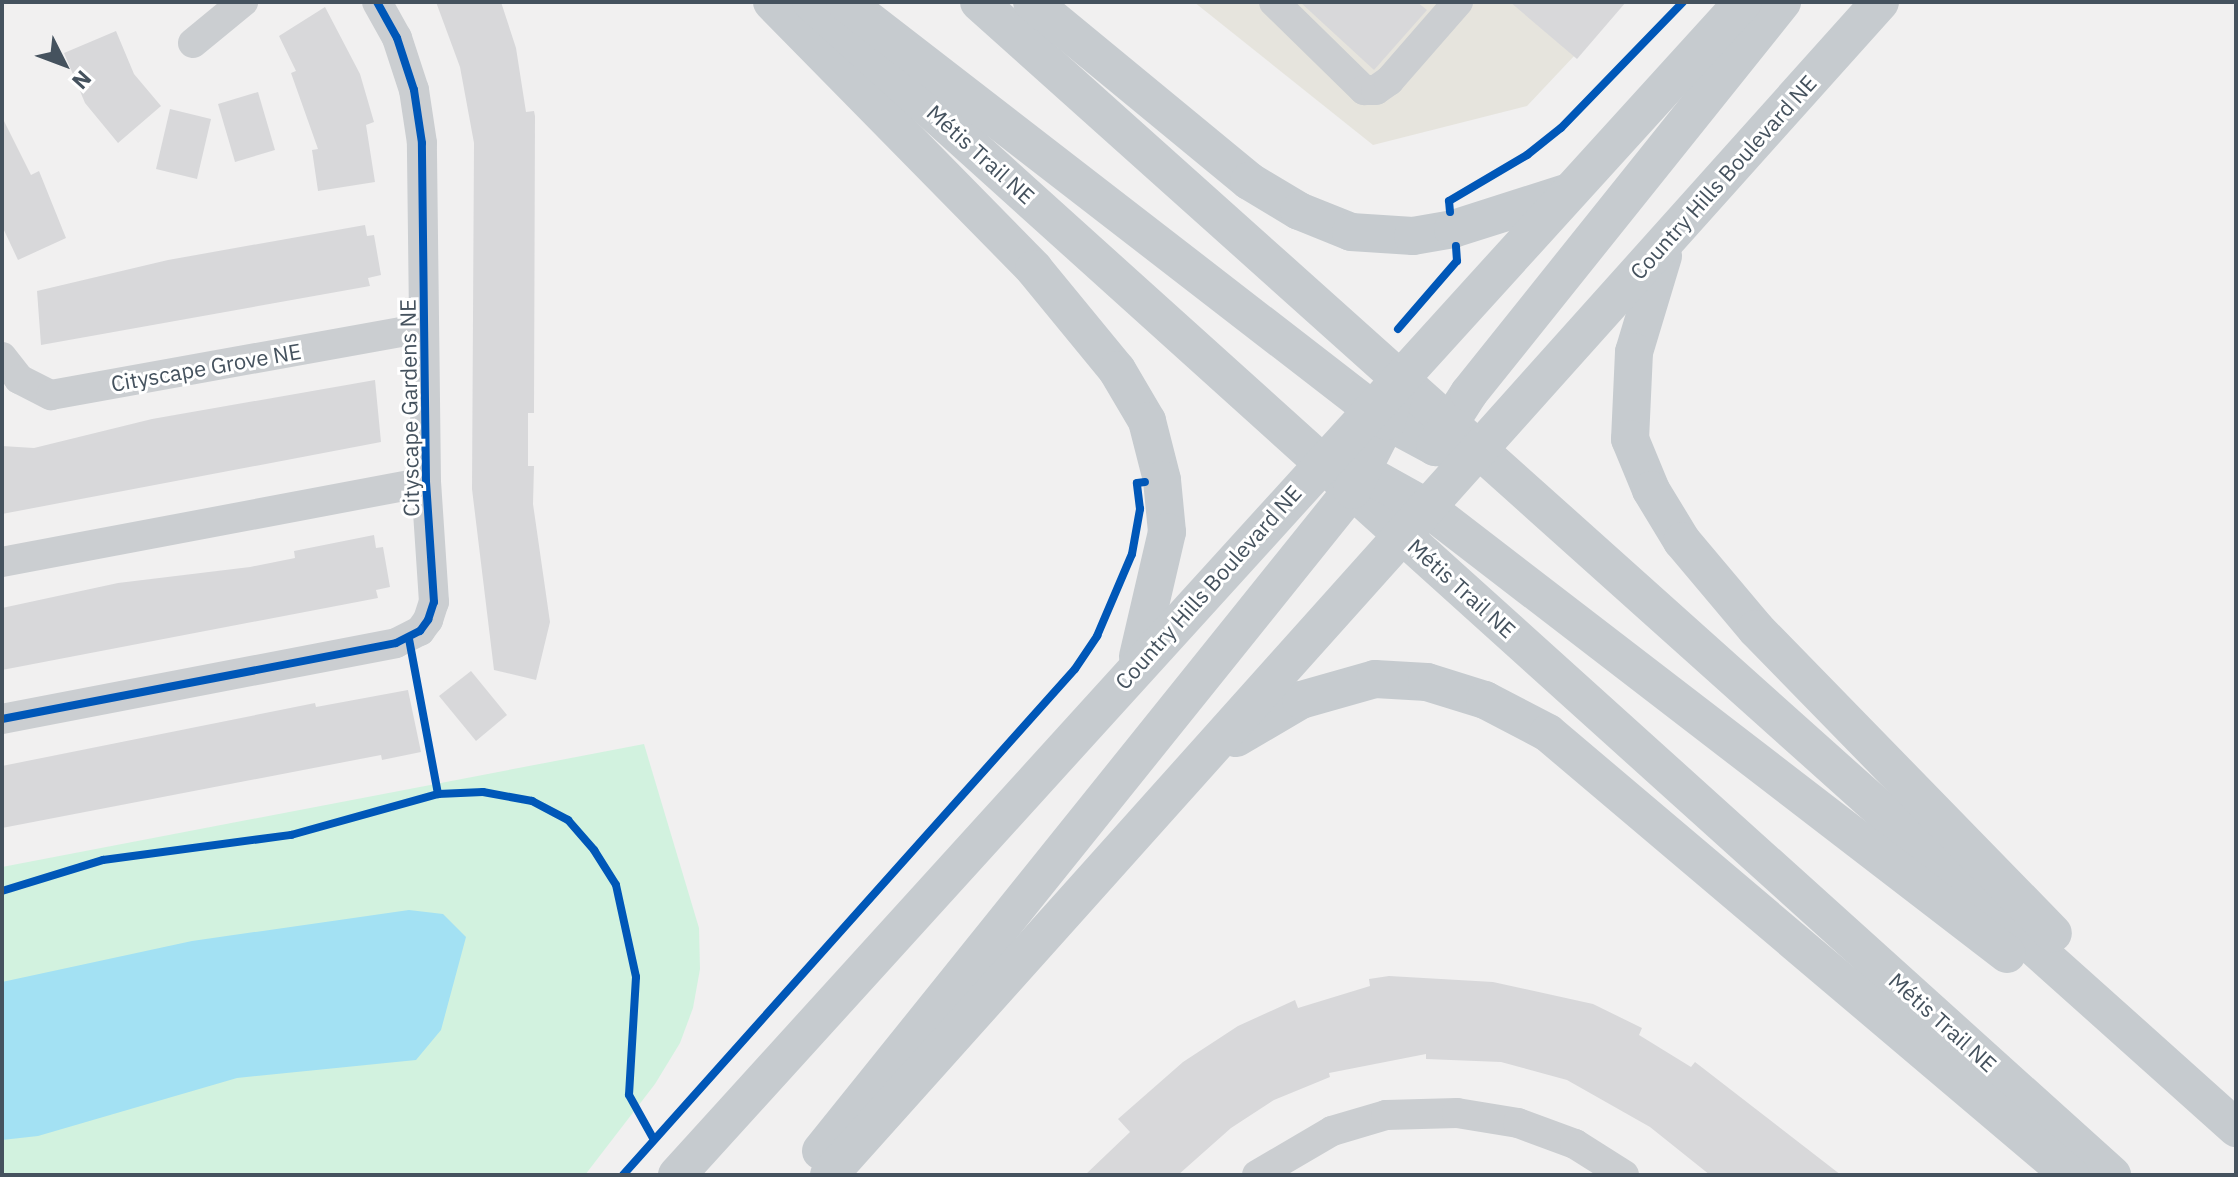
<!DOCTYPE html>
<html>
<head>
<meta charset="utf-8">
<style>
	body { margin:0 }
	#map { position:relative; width:2238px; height:1177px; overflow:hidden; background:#f1f0f0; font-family:"IBM Plex Sans",sans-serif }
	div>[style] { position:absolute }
	.commercial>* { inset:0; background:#e6e4dd }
	.green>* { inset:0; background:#d2f2df }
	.water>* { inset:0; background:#a3e1f3 }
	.building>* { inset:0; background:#d8d8da }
	.minor>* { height:30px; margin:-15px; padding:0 15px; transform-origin:15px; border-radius:15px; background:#cbced1 }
	.major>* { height:38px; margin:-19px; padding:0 19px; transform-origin:19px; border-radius:19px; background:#c6cbcf }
	.cycleway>* { height:8px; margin:-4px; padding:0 4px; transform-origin:4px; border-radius:4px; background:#0057b8 }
	span { translate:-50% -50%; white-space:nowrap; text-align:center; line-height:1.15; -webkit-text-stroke:6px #fff; paint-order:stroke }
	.street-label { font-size:22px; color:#45525e }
	.frame { position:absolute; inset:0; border:4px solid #45525e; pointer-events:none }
	.north { position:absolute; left:24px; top:24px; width:80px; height:80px; -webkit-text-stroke:6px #fff; paint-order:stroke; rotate:132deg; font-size:22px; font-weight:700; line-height:32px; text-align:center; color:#45525e }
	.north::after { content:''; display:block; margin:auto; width:28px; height:36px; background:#45525e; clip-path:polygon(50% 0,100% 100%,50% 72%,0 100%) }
</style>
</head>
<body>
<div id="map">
	<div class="commercial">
		<div style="clip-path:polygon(1194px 2px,1625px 2px,1527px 106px,1373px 145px)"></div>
	</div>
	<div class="green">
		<div style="clip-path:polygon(644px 744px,699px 928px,700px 969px,693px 1008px,680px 1043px,655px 1084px,585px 1175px,2px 1175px,2px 867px)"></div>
	</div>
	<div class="water">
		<div style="clip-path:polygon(409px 910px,443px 914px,466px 937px,441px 1030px,416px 1060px,237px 1078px,38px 1136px,2px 1140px,2px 982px,192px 941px)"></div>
	</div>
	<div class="building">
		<div style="clip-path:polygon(436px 2px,501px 2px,516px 48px,526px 112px,534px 111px,535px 116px,534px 413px,528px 413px,528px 466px,534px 466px,533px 504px,550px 622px,536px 680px,494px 670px,472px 489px,474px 143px,460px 67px)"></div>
		<div style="clip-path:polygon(1300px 2px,1417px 2px,1427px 10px,1374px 70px)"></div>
		<div style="clip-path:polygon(1510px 2px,1626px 2px,1577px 59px)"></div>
		<div style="clip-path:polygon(325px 7px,360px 74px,374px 122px,366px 125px,375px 182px,318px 191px,312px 150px,318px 149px,291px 73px,296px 71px,279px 36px)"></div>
		<div style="clip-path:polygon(116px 31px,134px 74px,161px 106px,118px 143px,85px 103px,64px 53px)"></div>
		<div style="clip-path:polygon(258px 92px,275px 150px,235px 162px,218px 104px)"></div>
		<div style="clip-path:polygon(170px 109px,211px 119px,197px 179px,156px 169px)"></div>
		<div style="clip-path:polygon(2px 117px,31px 175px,39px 171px,66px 238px,18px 260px,2px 226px)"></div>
		<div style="clip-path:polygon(365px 225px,367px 236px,374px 235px,381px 275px,368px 278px,370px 286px,41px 345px,37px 291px,168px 260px)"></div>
		<div style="clip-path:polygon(375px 380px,381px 442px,2px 514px,2px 446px,34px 448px,152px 419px)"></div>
		<div style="clip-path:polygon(374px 535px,376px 548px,383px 547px,390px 587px,376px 590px,378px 598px,2px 670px,2px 608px,118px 583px,250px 567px,295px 558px,294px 551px)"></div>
		<div style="clip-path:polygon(471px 671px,507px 715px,476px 741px,439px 696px)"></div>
		<div style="clip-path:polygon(408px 690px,421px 752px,382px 760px,381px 755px,2px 828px,2px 766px,315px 703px,316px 707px)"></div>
		<div style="clip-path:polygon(1389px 976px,1493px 982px,1593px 1004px,1642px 1028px,1639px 1035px,1691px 1067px,1695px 1062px,1841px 1175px,1710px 1175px,1650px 1127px,1567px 1080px,1501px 1062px,1426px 1059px,1426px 1054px,1329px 1073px,1330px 1077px,1274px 1100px,1231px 1128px,1178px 1175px,1085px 1175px,1130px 1132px,1118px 1119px,1183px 1062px,1238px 1026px,1295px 1000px,1298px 1008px,1370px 986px,1369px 979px)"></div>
	</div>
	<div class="minor">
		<div style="left:1274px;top:2px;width:126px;rotate:44.4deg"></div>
		<div style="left:1364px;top:90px;width:12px"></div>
		<div style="left:1376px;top:90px;width:16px;rotate:-35deg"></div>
		<div style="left:1389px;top:81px;width:105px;rotate:-48.9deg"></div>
		<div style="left:193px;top:43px;width:65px;rotate:-39.4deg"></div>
		<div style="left:2px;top:357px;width:28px;rotate:52deg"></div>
		<div style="left:19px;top:379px;width:36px;rotate:27deg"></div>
		<div style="left:51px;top:395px;width:378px;rotate:-10.2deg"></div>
		<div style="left:2px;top:562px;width:431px;rotate:-10.7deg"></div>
		<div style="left:2px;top:719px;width:401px;rotate:-10.9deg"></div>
		<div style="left:396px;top:643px;width:27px;rotate:-27deg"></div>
		<div style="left:420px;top:631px;width:14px;rotate:-54deg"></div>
		<div style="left:428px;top:620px;width:19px;rotate:-72deg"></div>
		<div style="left:434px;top:602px;width:120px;rotate:-93.8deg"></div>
		<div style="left:426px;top:482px;width:339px;rotate:-90.7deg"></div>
		<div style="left:422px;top:143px;width:54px;rotate:-98.6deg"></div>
		<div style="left:414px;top:90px;width:55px;rotate:-108.1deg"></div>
		<div style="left:397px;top:38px;width:41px;rotate:-119.1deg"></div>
		<div style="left:1257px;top:1175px;width:87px;rotate:-30.4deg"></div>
		<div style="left:1332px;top:1131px;width:56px;rotate:-16.5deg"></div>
		<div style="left:1386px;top:1115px;width:71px;rotate:-1.6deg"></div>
		<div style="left:1457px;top:1113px;width:62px;rotate:9.3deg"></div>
		<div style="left:1518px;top:1123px;width:61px;rotate:20.2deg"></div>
		<div style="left:1575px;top:1144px;width:58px;rotate:32.3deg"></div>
	</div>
	<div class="major">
		<div style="left:772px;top:2px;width:374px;rotate:45.5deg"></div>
		<div style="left:1034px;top:269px;width:131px;rotate:50.6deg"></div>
		<div style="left:1117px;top:370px;width:59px;rotate:59.5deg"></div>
		<div style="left:1147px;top:421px;width:61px;rotate:75.7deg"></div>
		<div style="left:1162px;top:480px;width:52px;rotate:84.5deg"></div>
		<div style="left:1167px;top:532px;width:128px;rotate:103.1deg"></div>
		<div style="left:811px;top:2px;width:1752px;rotate:42.04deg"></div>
		<div style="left:845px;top:2px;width:685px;rotate:37.71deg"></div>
		<div style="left:1387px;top:421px;width:55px;rotate:28.4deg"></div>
		<div style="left:1435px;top:447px;width:43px;rotate:4deg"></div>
		<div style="left:979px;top:2px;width:1688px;rotate:41.85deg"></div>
		<div style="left:1032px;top:2px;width:281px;rotate:39.5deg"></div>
		<div style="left:1249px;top:181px;width:58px;rotate:31deg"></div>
		<div style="left:1299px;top:211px;width:56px;rotate:22deg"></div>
		<div style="left:1351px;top:232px;width:62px;rotate:3.7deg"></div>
		<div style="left:1413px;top:236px;width:41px;rotate:-9.9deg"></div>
		<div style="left:1453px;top:229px;width:119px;rotate:-17.7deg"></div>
		<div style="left:1663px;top:256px;width:100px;rotate:106.8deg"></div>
		<div style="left:1634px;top:352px;width:87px;rotate:92.6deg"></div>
		<div style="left:1630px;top:439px;width:55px;rotate:67.6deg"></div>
		<div style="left:1651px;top:490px;width:60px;rotate:58.7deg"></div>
		<div style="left:1682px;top:541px;width:115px;rotate:49.9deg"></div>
		<div style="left:1756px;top:629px;width:425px;rotate:45.7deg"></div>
		<div style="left:1435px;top:446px;width:63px;rotate:-57.3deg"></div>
		<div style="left:1469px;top:393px;width:501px;rotate:-51.32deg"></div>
		<div style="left:1339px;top:466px;width:25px;rotate:14deg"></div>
		<div style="left:1363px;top:472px;width:72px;rotate:29.1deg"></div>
		<div style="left:1426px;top:507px;width:733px;rotate:37.57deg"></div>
		<div style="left:1236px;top:738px;width:75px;rotate:-30.3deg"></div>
		<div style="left:1301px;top:700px;width:77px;rotate:-15.8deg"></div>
		<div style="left:1375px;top:679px;width:52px;rotate:3.3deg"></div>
		<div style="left:1427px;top:682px;width:61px;rotate:17.2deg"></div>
		<div style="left:1485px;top:700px;width:71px;rotate:27.6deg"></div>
		<div style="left:1548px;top:733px;width:684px;rotate:40.26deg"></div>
		<div style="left:821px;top:1151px;width:848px;rotate:-51.22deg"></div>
		<div style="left:1352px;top:490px;width:77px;rotate:-63.1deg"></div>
		<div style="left:1387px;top:421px;width:33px;rotate:-76deg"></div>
		<div style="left:677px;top:1175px;width:1585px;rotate:-47.74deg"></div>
		<div style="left:829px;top:1175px;width:1575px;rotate:-48.14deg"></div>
	</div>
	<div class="cycleway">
		<div style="left:1450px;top:212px;width:11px;rotate:-95deg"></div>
		<div style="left:1449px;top:201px;width:91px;rotate:-30.5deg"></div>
		<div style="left:1527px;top:155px;width:43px;rotate:-38.5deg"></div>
		<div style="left:1561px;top:128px;width:175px;rotate:-45.9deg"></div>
		<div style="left:1398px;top:329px;width:90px;rotate:-49.1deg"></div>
		<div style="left:1457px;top:261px;width:15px;rotate:-94deg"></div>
		<div style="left:409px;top:639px;width:158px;rotate:79.4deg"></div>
		<div style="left:2px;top:719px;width:401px;rotate:-10.9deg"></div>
		<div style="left:396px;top:643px;width:27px;rotate:-27deg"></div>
		<div style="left:420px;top:631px;width:14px;rotate:-54deg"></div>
		<div style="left:428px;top:620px;width:19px;rotate:-72deg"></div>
		<div style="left:434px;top:602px;width:120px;rotate:-93.8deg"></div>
		<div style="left:426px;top:482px;width:339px;rotate:-90.7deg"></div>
		<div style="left:422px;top:143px;width:54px;rotate:-98.6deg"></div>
		<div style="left:414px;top:90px;width:55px;rotate:-108.1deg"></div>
		<div style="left:397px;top:38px;width:41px;rotate:-119.1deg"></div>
		<div style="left:2px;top:891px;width:106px;rotate:-17.1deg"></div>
		<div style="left:103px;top:860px;width:190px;rotate:-7.6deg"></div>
		<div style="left:291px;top:835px;width:153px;rotate:-15.6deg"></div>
		<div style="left:438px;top:794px;width:45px;rotate:-2.5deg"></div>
		<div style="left:483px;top:792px;width:50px;rotate:10.4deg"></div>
		<div style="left:532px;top:801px;width:41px;rotate:27.8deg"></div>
		<div style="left:568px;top:820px;width:40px;rotate:49deg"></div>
		<div style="left:594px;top:850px;width:41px;rotate:57.8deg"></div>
		<div style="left:616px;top:885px;width:94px;rotate:77.7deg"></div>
		<div style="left:636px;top:977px;width:118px;rotate:93.4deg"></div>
		<div style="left:629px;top:1095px;width:51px;rotate:60.9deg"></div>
		<div style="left:623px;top:1175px;width:678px;rotate:-48.23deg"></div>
		<div style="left:1075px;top:669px;width:40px;rotate:-56deg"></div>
		<div style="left:1097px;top:636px;width:89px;rotate:-66.9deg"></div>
		<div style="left:1132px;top:554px;width:46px;rotate:-79.9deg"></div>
		<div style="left:1140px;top:509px;width:26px;rotate:-97deg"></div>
		<div style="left:1137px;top:483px;width:8px;rotate:-7deg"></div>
	</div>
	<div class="street-label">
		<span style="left:981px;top:154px;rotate:42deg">Métis Trail NE</span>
		<span style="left:1723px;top:177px;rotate:-48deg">Country Hills Boulevard NE</span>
		<span style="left:206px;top:367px;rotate:-10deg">Cityscape Grove NE</span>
		<span style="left:409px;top:408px;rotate:-91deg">Cityscape Gardens NE</span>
		<span style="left:1208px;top:587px;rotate:-48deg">Country Hills Boulevard NE</span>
		<span style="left:1462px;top:588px;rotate:42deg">Métis Trail NE</span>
		<span style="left:1943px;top:1022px;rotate:42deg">Métis Trail NE</span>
	</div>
	<div class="frame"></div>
	<div class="north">N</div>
</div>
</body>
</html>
